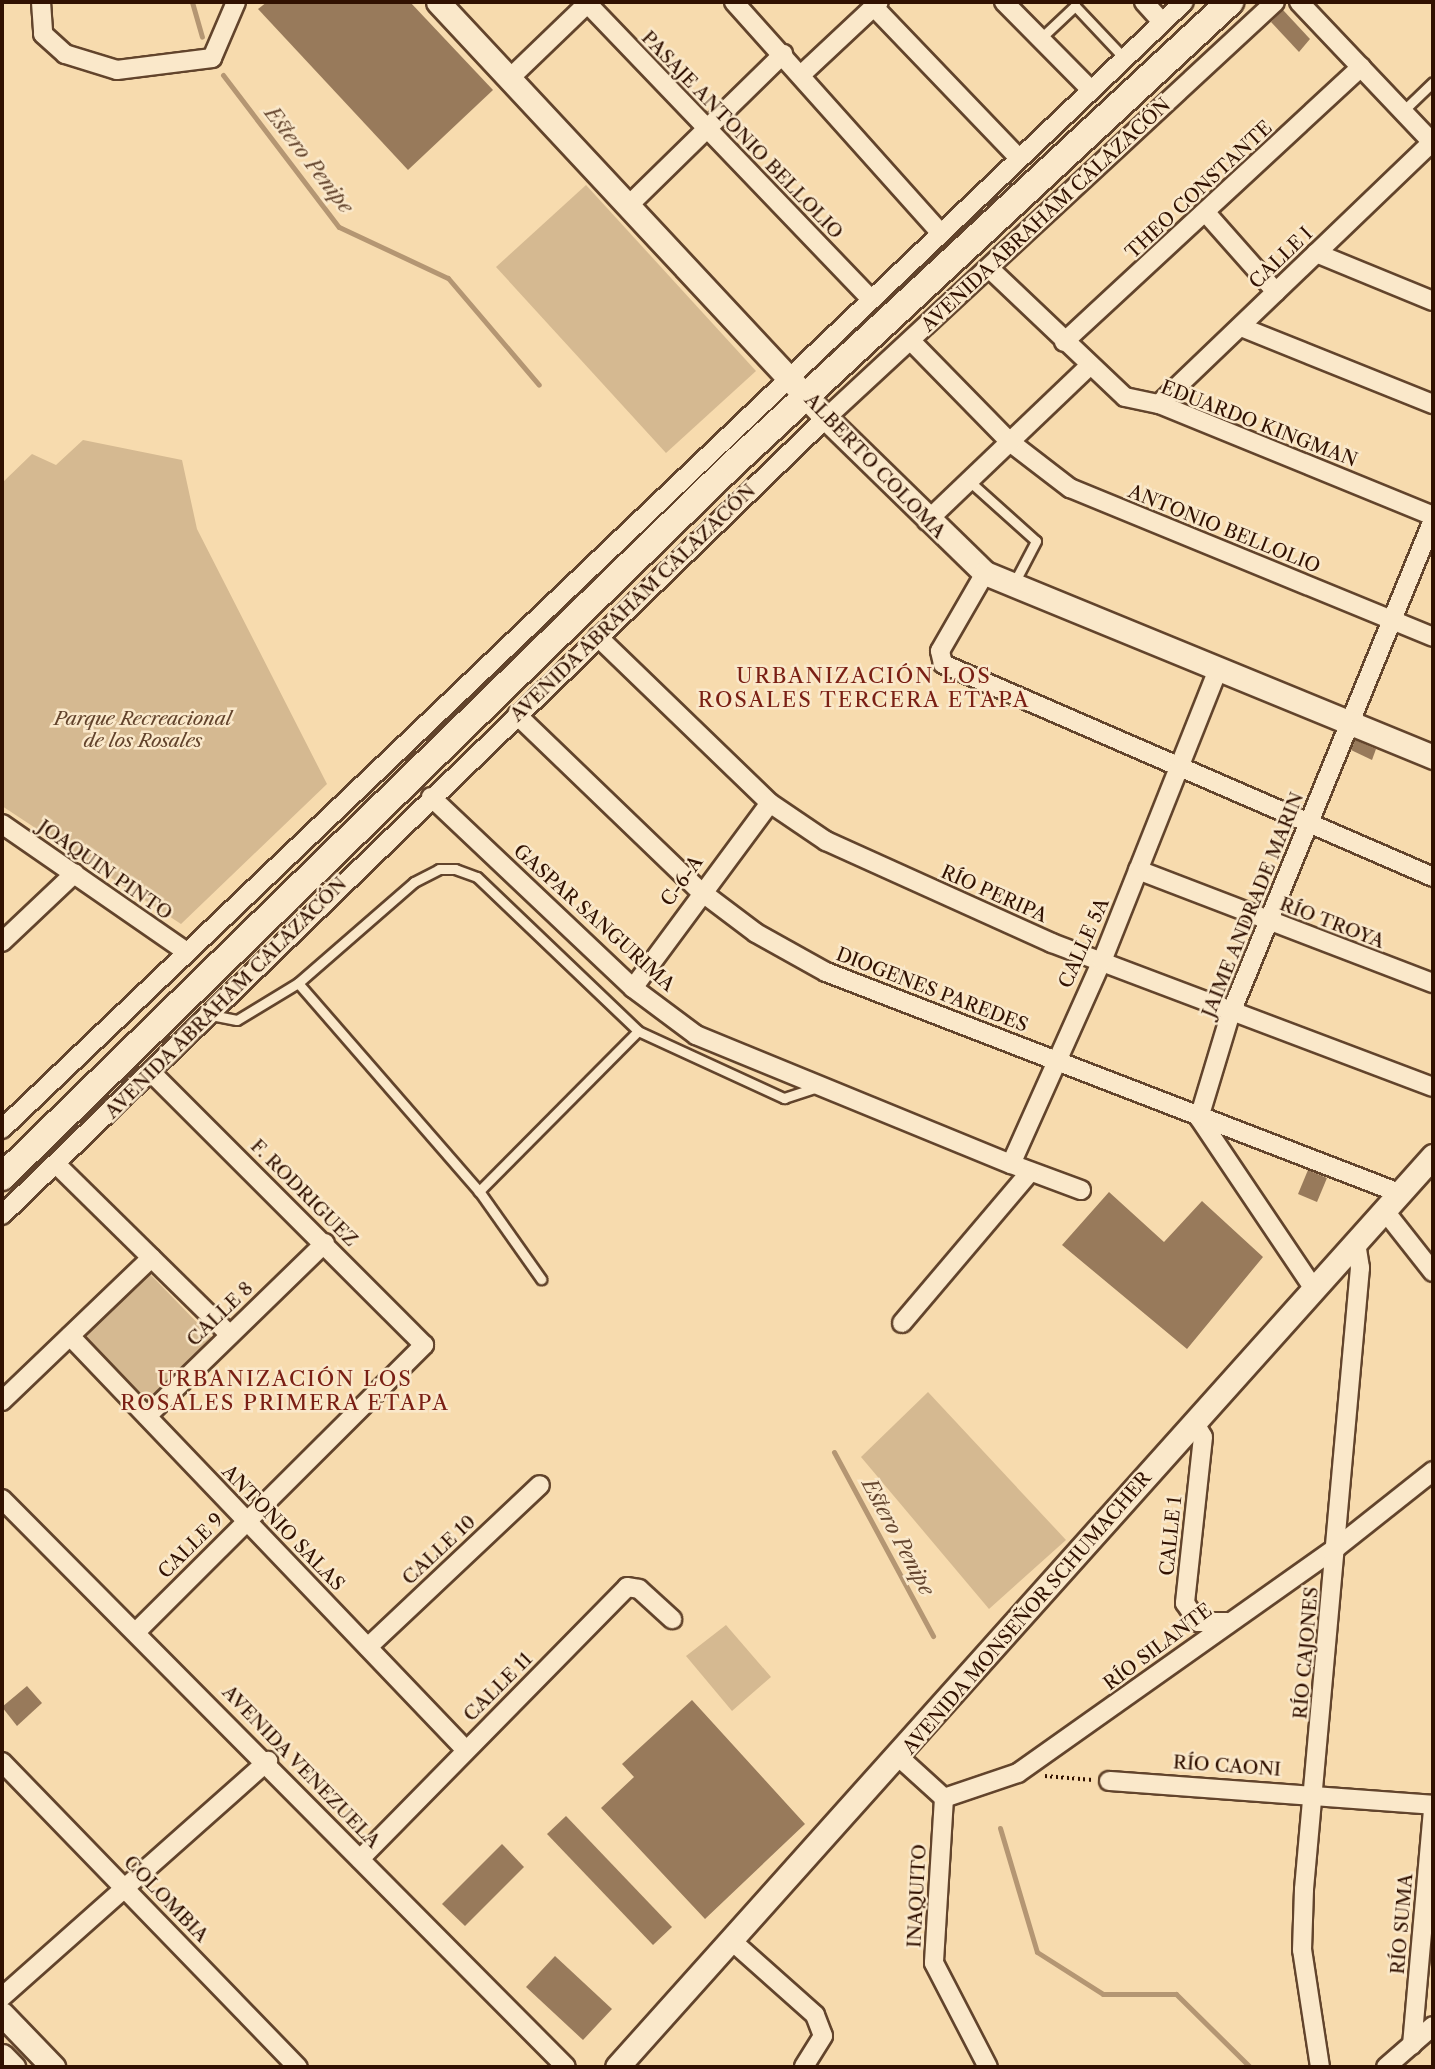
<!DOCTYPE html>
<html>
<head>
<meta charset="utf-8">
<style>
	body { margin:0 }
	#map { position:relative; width:1435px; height:2069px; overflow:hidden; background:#f7dbae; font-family:"Libre Caslon Text",serif }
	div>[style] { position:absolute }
	.green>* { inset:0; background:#d5b991 }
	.stream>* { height:5px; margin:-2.5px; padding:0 2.5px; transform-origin:2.5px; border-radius:2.5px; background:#b49673 }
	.building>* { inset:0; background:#987a5b }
	.path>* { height:3.5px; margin-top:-1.75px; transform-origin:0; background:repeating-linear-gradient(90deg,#311101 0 2px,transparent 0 5.5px) }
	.roads { filter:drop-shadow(2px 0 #62442c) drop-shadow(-2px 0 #62442c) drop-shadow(0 2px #62442c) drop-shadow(0 -2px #62442c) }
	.service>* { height:9px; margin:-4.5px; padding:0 4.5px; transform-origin:4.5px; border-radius:4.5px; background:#fae8ca }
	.minor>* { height:18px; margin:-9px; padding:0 9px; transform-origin:9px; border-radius:9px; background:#fae8ca }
	.tertiary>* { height:23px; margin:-11.5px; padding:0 11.5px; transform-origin:11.5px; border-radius:11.5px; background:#fae8ca }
	.secondary>* { height:26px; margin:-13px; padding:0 13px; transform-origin:13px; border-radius:13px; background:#fae8ca }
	span { translate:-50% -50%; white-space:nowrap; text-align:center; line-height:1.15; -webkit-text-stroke:5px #fae8ca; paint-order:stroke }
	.street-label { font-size:19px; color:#311101 }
	.park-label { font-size:19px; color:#62432c; font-style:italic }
	.water-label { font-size:21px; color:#65462f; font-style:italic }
	.neighbourhood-label { font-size:21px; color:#7a1f14; letter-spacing:2px }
	.frame { position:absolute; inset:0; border:4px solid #311101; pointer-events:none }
</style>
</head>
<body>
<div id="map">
	<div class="green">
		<div style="clip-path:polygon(586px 185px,756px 371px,666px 453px,496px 267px)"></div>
		<div style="clip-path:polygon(83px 440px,182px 460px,197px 529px,327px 784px,181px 924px,2px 806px,2px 483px,32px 454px,56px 465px)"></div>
		<div style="clip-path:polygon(148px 1272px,213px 1339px,149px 1401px,84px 1335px)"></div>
		<div style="clip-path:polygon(928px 1392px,1066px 1540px,989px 1609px,861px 1457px)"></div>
		<div style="clip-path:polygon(726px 1625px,771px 1677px,732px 1711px,686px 1656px)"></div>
	</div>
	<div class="stream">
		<div style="left:192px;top:2px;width:36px;rotate:74deg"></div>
		<div style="left:223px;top:75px;width:191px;rotate:52.7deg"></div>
		<div style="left:339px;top:227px;width:120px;rotate:25.1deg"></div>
		<div style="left:448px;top:278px;width:140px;rotate:49.6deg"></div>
		<div style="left:834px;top:1452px;width:209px;rotate:61.7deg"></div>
		<div style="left:1000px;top:1828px;width:129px;rotate:73.4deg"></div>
		<div style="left:1037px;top:1952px;width:78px;rotate:32.5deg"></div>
		<div style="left:1103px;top:1994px;width:73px"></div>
		<div style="left:1176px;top:1994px;width:104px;rotate:44.6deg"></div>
	</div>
	<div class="building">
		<div style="clip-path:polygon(267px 2px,410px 2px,493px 90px,408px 170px,258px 9px)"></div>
		<div style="clip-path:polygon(1283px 10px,1310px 39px,1299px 52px,1271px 22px)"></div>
		<div style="clip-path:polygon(1355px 740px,1376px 749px,1372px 760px,1351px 750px)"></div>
		<div style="clip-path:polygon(1308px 1170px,1327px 1178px,1317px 1202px,1298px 1194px)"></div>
		<div style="clip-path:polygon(1109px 1192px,1164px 1242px,1202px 1201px,1263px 1257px,1187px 1349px,1062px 1245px)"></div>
		<div style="clip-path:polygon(27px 1686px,42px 1703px,17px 1726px,2px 1707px)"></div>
		<div style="clip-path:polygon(692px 1700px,805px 1824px,705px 1919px,601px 1808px,634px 1777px,622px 1764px)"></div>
		<div style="clip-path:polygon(566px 1816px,672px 1927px,653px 1945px,547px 1834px)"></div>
		<div style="clip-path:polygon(502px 1844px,524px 1867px,465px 1926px,442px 1904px)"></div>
		<div style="clip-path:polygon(555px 1956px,612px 2009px,583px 2040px,526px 1987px)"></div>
	</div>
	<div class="path">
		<div style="left:1045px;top:1776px;width:48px;rotate:4.8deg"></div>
	</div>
	<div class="roads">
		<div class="service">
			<div style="left:1041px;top:38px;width:47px;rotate:-43.3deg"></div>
			<div style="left:1075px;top:6px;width:71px;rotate:46.7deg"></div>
			<div style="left:1404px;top:110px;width:40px;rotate:-44deg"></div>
			<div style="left:968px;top:480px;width:91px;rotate:41.9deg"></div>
			<div style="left:1036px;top:541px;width:47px;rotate:117.6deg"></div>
			<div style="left:298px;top:983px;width:154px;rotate:-41deg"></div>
			<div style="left:414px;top:882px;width:28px;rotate:-27deg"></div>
			<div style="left:439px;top:869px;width:16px"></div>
			<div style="left:455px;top:869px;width:23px;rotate:20deg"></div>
			<div style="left:477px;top:877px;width:223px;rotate:43.7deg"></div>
			<div style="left:638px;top:1031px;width:226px;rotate:134.8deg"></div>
			<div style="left:211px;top:1015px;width:26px;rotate:11deg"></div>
			<div style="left:237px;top:1020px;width:71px;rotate:-31.2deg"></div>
			<div style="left:298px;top:983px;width:276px;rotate:49deg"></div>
			<div style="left:479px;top:1191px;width:108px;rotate:54.8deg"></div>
			<div style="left:638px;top:1031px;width:161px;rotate:24.7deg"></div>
			<div style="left:784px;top:1098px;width:33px;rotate:-18deg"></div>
		</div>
		<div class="minor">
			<div style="left:41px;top:2px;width:32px;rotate:86deg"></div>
			<div style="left:43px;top:34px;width:30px;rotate:42deg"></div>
			<div style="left:65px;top:54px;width:54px;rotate:17.1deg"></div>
			<div style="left:117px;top:70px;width:96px;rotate:-7.2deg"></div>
			<div style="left:212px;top:58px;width:61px;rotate:-66.8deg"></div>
			<div style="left:586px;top:2px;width:409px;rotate:46.2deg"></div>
			<div style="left:734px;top:2px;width:307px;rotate:48.2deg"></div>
			<div style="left:1004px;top:2px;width:122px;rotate:45.3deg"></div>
			<div style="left:1144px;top:2px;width:27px;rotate:48deg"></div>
			<div style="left:1299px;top:2px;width:195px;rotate:46.5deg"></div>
			<div style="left:874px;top:7px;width:208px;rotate:46.2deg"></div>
			<div style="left:802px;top:74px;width:105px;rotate:-43.1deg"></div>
			<div style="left:509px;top:79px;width:110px;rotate:-43.9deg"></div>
			<div style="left:629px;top:205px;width:216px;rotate:-44.4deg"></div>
			<div style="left:1207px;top:214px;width:104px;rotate:48.5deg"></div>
			<div style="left:1316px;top:253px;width:126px;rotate:22.3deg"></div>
			<div style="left:989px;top:268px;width:187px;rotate:43.5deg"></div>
			<div style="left:1125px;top:397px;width:35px;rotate:12deg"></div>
			<div style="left:1159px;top:404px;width:296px;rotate:22.2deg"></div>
			<div style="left:1241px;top:327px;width:207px;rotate:21.9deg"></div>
			<div style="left:911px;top:341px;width:141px;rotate:45.6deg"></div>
			<div style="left:1010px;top:442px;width:76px;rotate:37.5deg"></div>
			<div style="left:1070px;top:488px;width:392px;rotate:22.3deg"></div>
			<div style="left:1064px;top:342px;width:405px;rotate:-42.8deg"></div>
			<div style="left:1159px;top:404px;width:378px;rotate:-43.8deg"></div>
			<div style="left:927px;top:521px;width:223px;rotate:-43.7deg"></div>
			<div style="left:985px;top:573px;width:90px;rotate:120deg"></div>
			<div style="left:940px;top:651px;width:13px;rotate:77deg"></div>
			<div style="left:943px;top:664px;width:534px;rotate:23.49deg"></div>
			<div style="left:598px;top:637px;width:239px;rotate:44deg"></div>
			<div style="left:770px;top:803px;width:68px;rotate:34.2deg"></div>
			<div style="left:826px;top:841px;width:248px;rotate:24.3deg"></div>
			<div style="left:1052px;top:943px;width:407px;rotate:20.7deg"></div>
			<div style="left:517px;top:715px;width:252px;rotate:43.9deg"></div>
			<div style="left:699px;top:890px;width:71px;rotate:37deg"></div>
			<div style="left:756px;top:933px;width:80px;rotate:29.1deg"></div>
			<div style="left:826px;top:972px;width:614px;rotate:21.09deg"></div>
			<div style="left:431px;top:797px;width:278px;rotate:43.4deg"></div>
			<div style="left:633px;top:988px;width:79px;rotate:36.7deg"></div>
			<div style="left:696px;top:1035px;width:340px;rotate:22.3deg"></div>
			<div style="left:2px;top:824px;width:221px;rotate:34.7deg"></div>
			<div style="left:1138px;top:870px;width:316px;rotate:21deg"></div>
			<div style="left:2px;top:942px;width:100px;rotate:-43.4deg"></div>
			<div style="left:633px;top:988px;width:230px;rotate:-53.5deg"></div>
			<div style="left:2px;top:1129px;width:1633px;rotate:-43.64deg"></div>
			<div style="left:56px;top:1164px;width:243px;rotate:44.5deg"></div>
			<div style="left:1081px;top:1190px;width:75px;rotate:-159.6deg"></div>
			<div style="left:1011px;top:1164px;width:222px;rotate:-65.9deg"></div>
			<div style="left:1102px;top:961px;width:314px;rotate:-68.3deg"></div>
			<div style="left:1384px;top:1210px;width:79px;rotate:51.7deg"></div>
			<div style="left:2px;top:1215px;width:1146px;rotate:-44.05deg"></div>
			<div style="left:826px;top:418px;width:612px;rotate:-42.82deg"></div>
			<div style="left:1314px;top:1289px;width:206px;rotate:-123.9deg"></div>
			<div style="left:1199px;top:1118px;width:108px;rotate:-73.2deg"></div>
			<div style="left:1230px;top:1015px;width:535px;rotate:-67.7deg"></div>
			<div style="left:902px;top:1323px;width:198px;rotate:-49.7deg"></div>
			<div style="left:70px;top:1336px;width:571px;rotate:46.28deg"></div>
			<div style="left:2px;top:1401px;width:207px;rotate:-43.8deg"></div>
			<div style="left:147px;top:1416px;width:248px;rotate:-44.2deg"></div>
			<div style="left:1194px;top:1422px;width:17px;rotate:59deg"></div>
			<div style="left:1203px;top:1437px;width:167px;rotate:96.2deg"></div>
			<div style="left:1185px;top:1603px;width:23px;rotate:56deg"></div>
			<div style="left:1198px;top:1622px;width:29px"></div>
			<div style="left:2px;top:1499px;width:800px;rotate:45.2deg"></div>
			<div style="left:138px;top:1630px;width:404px;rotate:-44.9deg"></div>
			<div style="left:424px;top:1345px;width:385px;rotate:-135deg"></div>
			<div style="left:368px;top:1647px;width:236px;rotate:-43.3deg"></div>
			<div style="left:900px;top:1758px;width:59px;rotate:42.3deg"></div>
			<div style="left:944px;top:1798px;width:78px;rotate:-18.7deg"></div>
			<div style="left:1018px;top:1773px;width:390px;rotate:-35.3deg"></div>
			<div style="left:1336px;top:1548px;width:124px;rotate:-38.4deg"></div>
			<div style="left:2px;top:1762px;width:425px;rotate:45.9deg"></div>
			<div style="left:1109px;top:1781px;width:325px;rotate:4.2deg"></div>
			<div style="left:944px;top:1798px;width:165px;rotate:93.5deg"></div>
			<div style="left:934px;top:1963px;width:117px;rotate:62.6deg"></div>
			<div style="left:360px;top:1859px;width:381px;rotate:-45.5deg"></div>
			<div style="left:627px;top:1587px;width:12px;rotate:9deg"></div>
			<div style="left:639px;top:1589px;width:45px;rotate:42.3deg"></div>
			<div style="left:732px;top:1941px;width:111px;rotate:41.7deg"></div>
			<div style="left:815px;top:2015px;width:22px;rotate:69deg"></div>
			<div style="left:823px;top:2036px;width:36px;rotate:122deg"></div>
			<div style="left:2px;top:1997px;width:356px;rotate:-41.6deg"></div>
			<div style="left:1412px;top:2045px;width:238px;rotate:-84.9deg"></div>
			<div style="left:1320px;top:2067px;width:118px;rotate:-98.7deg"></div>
			<div style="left:1302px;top:1950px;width:61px;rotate:-88.1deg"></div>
			<div style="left:1304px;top:1889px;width:624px;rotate:-84.85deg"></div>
			<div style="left:1360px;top:1268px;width:26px;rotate:-99deg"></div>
			<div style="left:1386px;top:2067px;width:62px;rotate:-41.1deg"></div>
		</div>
		<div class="tertiary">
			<div style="left:438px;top:2px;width:569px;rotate:46.99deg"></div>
			<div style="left:826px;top:418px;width:222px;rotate:44.3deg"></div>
			<div style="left:985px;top:573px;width:484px;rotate:22.3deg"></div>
			<div style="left:2px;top:2014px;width:74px;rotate:46.1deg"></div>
			<div style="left:2px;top:2056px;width:16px;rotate:45deg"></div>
			<div style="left:617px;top:2067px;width:1223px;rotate:-48.15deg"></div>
		</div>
		<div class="secondary">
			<div style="left:2px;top:1177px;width:1021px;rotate:-44.29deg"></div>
			<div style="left:733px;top:464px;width:679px;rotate:-42.91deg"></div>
		</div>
	</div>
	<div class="street-label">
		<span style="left:742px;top:135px;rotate:46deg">PASAJE ANTONIO BELLOLIO</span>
		<span style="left:1199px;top:190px;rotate:-43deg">THEO CONSTANTE</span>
		<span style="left:1046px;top:215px;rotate:-43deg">AVENIDA ABRAHAM CALAZACÓN</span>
		<span style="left:1281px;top:258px;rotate:-44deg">CALLE I</span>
		<span style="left:1259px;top:424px;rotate:21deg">EDUARDO KINGMAN</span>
		<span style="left:875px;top:466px;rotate:46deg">ALBERTO COLOMA</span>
		<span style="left:1224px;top:529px;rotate:22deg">ANTONIO BELLOLIO</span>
		<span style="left:633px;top:603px;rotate:-44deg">AVENIDA ABRAHAM CALAZACÓN</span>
		<span style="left:105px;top:870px;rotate:35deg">JOAQUIN PINTO</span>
		<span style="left:682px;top:881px;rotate:-54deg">C-6-A</span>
		<span style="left:994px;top:894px;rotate:24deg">RÍO PERIPA</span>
		<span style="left:1253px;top:905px;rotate:-68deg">JAIME ANDRADE MARIN</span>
		<span style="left:594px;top:918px;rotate:42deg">GASPAR SANGURIMA</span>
		<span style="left:1332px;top:923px;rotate:21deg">RÍO TROYA</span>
		<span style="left:1084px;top:943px;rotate:-66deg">CALLE 5A</span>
		<span style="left:932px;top:990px;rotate:21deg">DIOGENES PAREDES</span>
		<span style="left:226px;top:998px;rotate:-45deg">AVENIDA ABRAHAM CALAZACÓN</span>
		<span style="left:304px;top:1193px;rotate:45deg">F. RODRIGUEZ</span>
		<span style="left:220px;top:1314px;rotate:-44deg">CALLE 8</span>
		<span style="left:283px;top:1528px;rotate:46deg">ANTONIO SALAS</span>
		<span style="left:1171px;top:1536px;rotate:-84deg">CALLE 1</span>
		<span style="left:191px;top:1546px;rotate:-45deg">CALLE 9</span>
		<span style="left:439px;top:1550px;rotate:-43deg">CALLE 10</span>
		<span style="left:1027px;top:1613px;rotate:-49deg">AVENIDA MONSEÑOR SCHUMACHER</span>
		<span style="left:1158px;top:1647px;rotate:-37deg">RÍO SILANTE</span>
		<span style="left:1306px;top:1653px;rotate:-85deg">RÍO CAJONES</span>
		<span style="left:498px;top:1687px;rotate:-45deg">CALLE 11</span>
		<span style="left:1227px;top:1766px;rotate:4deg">RÍO CAONI</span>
		<span style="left:301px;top:1767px;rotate:46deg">AVENIDA VENEZUELA</span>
		<span style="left:917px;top:1896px;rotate:-87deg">INAQUITO</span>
		<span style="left:166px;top:1899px;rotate:46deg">COLOMBIA</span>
		<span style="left:1402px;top:1924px;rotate:-85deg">RÍO SUMA</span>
	</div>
	<div class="park-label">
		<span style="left:143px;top:730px">Parque Recreacional<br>de los Rosales</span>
	</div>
	<div class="water-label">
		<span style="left:309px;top:160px;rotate:52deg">Estero Penipe</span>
		<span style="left:898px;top:1537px;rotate:62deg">Estero Penipe</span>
	</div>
	<div class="neighbourhood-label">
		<span style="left:864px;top:688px">URBANIZACIÓN LOS<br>ROSALES TERCERA ETAPA</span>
		<span style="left:285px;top:1391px">URBANIZACIÓN LOS<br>ROSALES PRIMERA ETAPA</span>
	</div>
	<div class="frame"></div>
</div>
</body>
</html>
